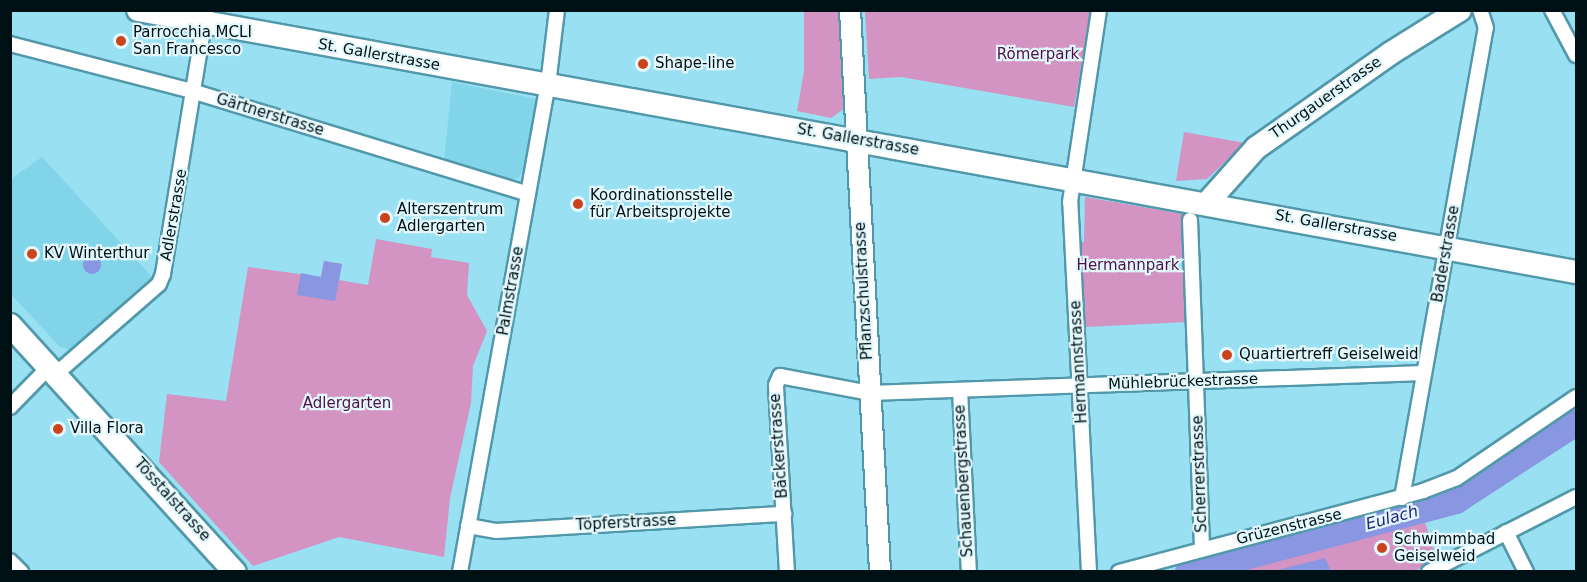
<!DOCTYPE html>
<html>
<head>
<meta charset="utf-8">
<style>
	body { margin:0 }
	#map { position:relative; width:1587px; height:582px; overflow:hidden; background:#98e0f2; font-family:"DejaVu Sans",sans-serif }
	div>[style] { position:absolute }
	.built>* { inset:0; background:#82d4e9 }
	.green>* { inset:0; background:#d393c3 }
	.water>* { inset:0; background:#8996e2 }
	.round { border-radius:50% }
	.river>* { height:26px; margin:-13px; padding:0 13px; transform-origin:13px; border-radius:13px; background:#8996e2 }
	.roads { filter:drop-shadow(2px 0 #5198aa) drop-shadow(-2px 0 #5198aa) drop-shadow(0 2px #5198aa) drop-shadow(0 -2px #5198aa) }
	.street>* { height:14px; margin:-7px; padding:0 7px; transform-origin:7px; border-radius:7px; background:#fff }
	.secondary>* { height:20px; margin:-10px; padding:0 10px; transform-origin:10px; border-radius:10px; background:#fff }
	.primary>* { height:22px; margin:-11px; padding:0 11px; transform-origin:11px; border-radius:11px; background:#fff }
	.dots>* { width:16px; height:16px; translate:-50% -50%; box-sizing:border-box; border:3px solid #e3f8fd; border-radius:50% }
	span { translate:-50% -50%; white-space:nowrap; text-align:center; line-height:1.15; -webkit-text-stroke:4.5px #e3f8fd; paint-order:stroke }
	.poi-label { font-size:15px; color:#001116 }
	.left { translate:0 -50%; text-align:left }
	.street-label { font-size:15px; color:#001116 }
	.park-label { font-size:15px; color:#500f45 }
	.water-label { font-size:16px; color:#24227a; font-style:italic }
	.frame { position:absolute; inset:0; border:12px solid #001116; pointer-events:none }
</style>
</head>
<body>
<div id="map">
	<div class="built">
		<div style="clip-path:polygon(452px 82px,536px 99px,525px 168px,518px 178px,506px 180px,444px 161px)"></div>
		<div style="clip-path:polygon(42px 157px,152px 277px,70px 350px,60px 347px,11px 294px,11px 179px)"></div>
	</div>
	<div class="green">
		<div style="clip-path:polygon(804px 11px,840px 11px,845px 108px,831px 118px,797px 111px,804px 71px)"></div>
		<div style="clip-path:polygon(865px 11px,1091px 11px,1074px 107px,901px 77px,869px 79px)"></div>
		<div style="clip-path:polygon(1184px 132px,1245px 143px,1207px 179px,1176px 181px)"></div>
		<div style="clip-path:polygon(1085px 197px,1183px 214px,1185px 256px,1175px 261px,1176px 271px,1186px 273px,1187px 322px,1085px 327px,1079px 243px,1084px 242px)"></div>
		<div style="clip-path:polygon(376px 239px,432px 249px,431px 257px,469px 263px,467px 295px,487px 331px,473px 366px,471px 403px,450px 498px,444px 557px,339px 537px,253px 566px,159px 462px,167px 394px,226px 401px,248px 267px,321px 277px,324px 261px,342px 264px,339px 280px,368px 285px)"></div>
		<div style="clip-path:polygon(1424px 519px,1437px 560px,1414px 571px,1222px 572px)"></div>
	</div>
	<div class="water">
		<div class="round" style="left:83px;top:256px;width:18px;height:18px"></div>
		<div style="clip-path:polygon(324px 261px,342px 264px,335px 301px,297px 295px,301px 273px,321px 277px)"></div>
		<div style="clip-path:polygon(1325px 558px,1331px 571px,1274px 571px)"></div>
	</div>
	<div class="river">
		<div style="left:1188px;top:572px;width:277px;rotate:-14.8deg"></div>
		<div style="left:1456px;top:501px;width:143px;rotate:-33deg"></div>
	</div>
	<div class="roads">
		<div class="street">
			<div style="left:1552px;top:10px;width:51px;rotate:61.9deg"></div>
			<div style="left:10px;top:44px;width:191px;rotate:14.5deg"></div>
			<div style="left:195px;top:92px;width:348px;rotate:17deg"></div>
			<div style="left:1190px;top:220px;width:329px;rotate:87.9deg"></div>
			<div style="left:57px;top:373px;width:135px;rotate:-41.1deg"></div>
			<div style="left:159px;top:284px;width:11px;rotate:-68deg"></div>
			<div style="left:163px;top:274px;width:267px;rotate:-80.7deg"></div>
			<div style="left:960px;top:390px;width:182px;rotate:87.2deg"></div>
			<div style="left:10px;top:407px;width:57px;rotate:-45.7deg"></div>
			<div style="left:1402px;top:498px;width:477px;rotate:-79.9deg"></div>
			<div style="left:1486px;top:28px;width:19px;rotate:-108deg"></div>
			<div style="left:468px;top:526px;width:28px;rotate:10deg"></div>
			<div style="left:496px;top:531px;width:289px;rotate:-3.4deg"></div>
			<div style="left:1506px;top:532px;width:45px;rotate:63.4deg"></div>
			<div style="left:10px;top:561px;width:16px;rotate:45deg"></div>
			<div style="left:460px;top:572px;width:495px;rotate:-79.8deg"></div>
			<div style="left:548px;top:85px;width:76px;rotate:-83.2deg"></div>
			<div style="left:787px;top:572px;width:187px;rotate:-93.4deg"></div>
			<div style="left:776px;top:385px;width:10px;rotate:-66deg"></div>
			<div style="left:780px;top:376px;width:92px;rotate:10.7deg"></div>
			<div style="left:870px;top:393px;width:554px;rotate:-2.07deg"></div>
			<div style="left:1089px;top:572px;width:370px;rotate:-92.9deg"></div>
			<div style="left:1070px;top:202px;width:194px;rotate:-81.4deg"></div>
			<div style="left:1119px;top:572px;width:315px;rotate:-14.9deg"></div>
			<div style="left:1423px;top:491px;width:36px;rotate:-21deg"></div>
			<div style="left:1457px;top:478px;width:144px;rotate:-34.2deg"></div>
			<div style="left:1429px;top:572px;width:165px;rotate:-27deg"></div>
		</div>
		<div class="secondary">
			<div style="left:850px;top:10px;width:563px;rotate:86.94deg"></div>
		</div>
		<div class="primary">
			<div style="left:138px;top:10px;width:1462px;rotate:10.33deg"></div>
			<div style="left:1207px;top:203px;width:74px;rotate:-48.3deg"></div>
			<div style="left:1256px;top:148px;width:165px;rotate:-35.1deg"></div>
			<div style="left:1391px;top:53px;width:81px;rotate:-31.9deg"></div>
			<div style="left:10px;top:325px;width:334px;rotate:47.7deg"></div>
		</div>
	</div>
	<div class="dots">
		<div style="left:121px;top:41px;background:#cb431b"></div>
		<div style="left:643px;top:64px;background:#cb431b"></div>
		<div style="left:578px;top:204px;background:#cb431b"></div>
		<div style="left:385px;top:218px;background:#cb431b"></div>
		<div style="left:32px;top:254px;background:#cb431b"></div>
		<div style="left:1227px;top:355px;background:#cb431b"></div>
		<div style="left:58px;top:429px;background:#cb431b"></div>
		<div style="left:1382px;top:548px;background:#cb431b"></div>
	</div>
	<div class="poi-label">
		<span class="left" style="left:133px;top:41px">Parrocchia MCLI<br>San Francesco</span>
		<span class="left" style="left:655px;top:64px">Shape-line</span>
		<span class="left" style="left:590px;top:204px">Koordinationsstelle<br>für Arbeitsprojekte</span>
		<span class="left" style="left:397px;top:218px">Alterszentrum<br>Adlergarten</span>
		<span class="left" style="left:44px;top:254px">KV Winterthur</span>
		<span class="left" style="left:1239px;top:355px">Quartiertreff Geiselweid</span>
		<span class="left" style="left:70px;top:429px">Villa Flora</span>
		<span class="left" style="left:1394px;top:548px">Schwimmbad<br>Geiselweid</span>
	</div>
	<div class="street-label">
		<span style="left:379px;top:55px;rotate:10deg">St. Gallerstrasse</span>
		<span style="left:1326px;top:98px;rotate:-35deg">Thurgauerstrasse</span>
		<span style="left:270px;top:115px;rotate:17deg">Gärtnerstrasse</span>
		<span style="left:858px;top:140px;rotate:10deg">St. Gallerstrasse</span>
		<span style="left:174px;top:215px;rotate:-80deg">Adlerstrasse</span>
		<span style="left:1336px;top:226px;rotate:10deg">St. Gallerstrasse</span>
		<span style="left:1446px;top:254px;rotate:-80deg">Baderstrasse</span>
		<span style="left:511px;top:291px;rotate:-80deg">Palmstrasse</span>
		<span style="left:864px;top:291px;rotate:-93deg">Pflanzschulstrasse</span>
		<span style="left:1079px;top:362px;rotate:-93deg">Hermannstrasse</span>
		<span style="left:1183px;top:382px;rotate:-2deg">Mühlebrückestrasse</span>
		<span style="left:779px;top:446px;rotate:-94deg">Bäckerstrasse</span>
		<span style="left:1200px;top:474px;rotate:-92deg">Scherrerstrasse</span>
		<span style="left:964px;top:481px;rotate:-93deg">Schauenbergstrasse</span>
		<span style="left:172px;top:500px;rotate:48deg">Tösstalstrasse</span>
		<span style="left:626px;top:523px;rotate:-3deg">Töpferstrasse</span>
		<span style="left:1289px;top:527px;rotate:-14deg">Grüzenstrasse</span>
	</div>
	<div class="park-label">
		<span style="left:1038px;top:55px">Römerpark</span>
		<span style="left:1128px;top:266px">Hermannpark</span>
		<span style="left:347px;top:404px">Adlergarten</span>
	</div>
	<div class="water-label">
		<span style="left:1392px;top:518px;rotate:-15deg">Eulach</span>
	</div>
	<div class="frame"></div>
</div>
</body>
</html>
